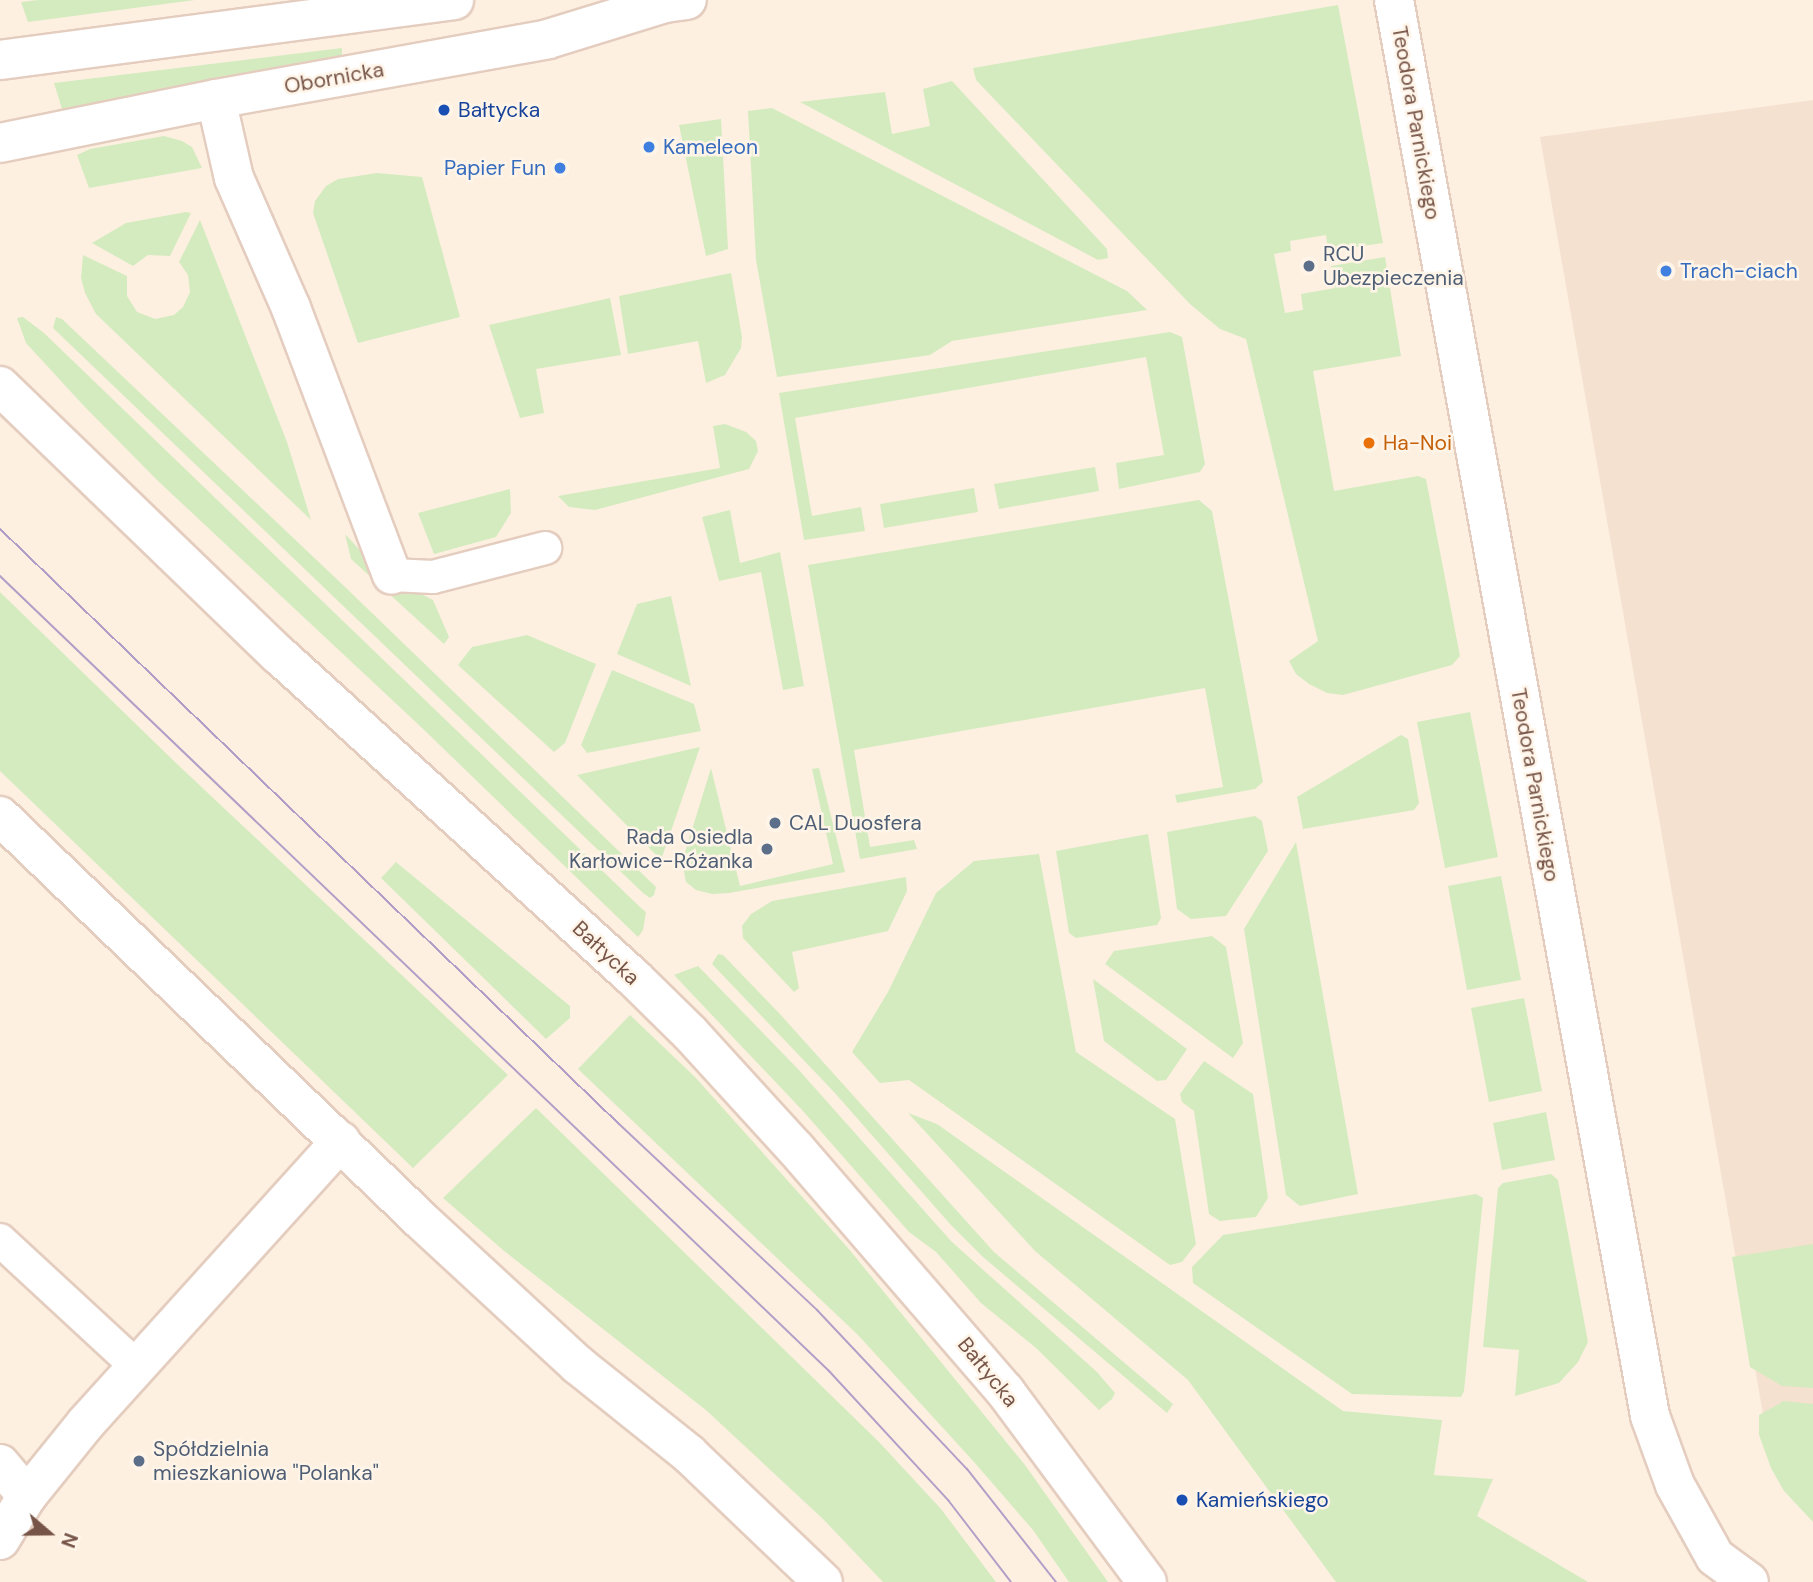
<!DOCTYPE html>
<html>
<head>
<meta charset="utf-8">
<style>
	body { margin:0 }
	#map { position:relative; width:1813px; height:1582px; overflow:hidden; background:#fdf0e1; font-family:"DM Sans",sans-serif }
	div>[style] { position:absolute }
	.residential>* { inset:0; background:#f5e1cf }
	.green>* { inset:0; background:#d4ebbf }
	.roads { filter:drop-shadow(2px 0 #e4cdbf) drop-shadow(-2px 0 #e4cdbf) drop-shadow(0 2px #e4cdbf) drop-shadow(0 -2px #e4cdbf) }
	.lane>* { height:32px; margin:-16px; padding:0 16px; transform-origin:16px; border-radius:16px; background:#fff }
	.street>* { height:38px; margin:-19px; padding:0 19px; transform-origin:19px; border-radius:19px; background:#fff }
	.secondary>* { height:38px; margin:-19px; padding:0 19px; transform-origin:19px; border-radius:19px; background:#fff }
	.tram>* { height:2px; margin:-1px; padding:0 1px; transform-origin:1px; border-radius:1px; background:#b29fc7 }
	.dots>* { width:19px; height:19px; translate:-50% -50%; box-sizing:border-box; border:4px solid #fff4e8; border-radius:50% }
	span { translate:-50% -50%; white-space:nowrap; text-align:center; line-height:1.15; -webkit-text-stroke:5px #fff4e8; paint-order:stroke }
	.street-label { font-size:21px; color:#765447 }
	.transit-label { font-size:21px; color:#164399 }
	.left { translate:0 -50%; text-align:left }
	.shop-label { font-size:21px; color:#366cbe }
	.right { translate:-100% -50%; text-align:right }
	.service-label { font-size:21px; color:#4e5e75 }
	.food-label { font-size:21px; color:#c56008 }
	.north { position:absolute; left:14px; top:1498px; width:70px; height:70px; -webkit-text-stroke:5px #fff4e8; paint-order:stroke; rotate:110deg; font-size:19px; font-weight:700; line-height:28px; text-align:center; color:#765447 }
	.north::after { content:''; display:block; margin:auto; width:24px; height:32px; background:#765447; clip-path:polygon(50% 0,100% 100%,50% 72%,0 100%) }
</style>
</head>
<body>
<div id="map">
	<div class="residential">
		<div style="clip-path:polygon(1813px 100px,1813px 1516px,1767px 1437px,1540px 137px)"></div>
	</div>
	<div class="green">
		<div style="clip-path:polygon(38px 0,195px 0,28px 22px,21px 2px)"></div>
		<div style="clip-path:polygon(1338px 5px,1383px 243px,1328px 251px,1326px 235px,1290px 241px,1291px 251px,1274px 254px,1285px 313px,1303px 310px,1301px 294px,1335px 288px,1331px 266px,1385px 257px,1401px 356px,1313px 371px,1334px 491px,1418px 476px,1426px 479px,1460px 656px,1452px 665px,1343px 695px,1327px 693px,1309px 684px,1296px 674px,1289px 661px,1318px 641px,1246px 339px,1220px 329px,1190px 304px,976px 80px,973px 68px)"></div>
		<div style="clip-path:polygon(342px 48px,342px 55px,62px 109px,54px 83px)"></div>
		<div style="clip-path:polygon(952px 81px,1107px 249px,1108px 258px,1098px 260px,800px 102px,885px 92px,892px 134px,930px 126px,923px 89px)"></div>
		<div style="clip-path:polygon(772px 108px,1127px 291px,1147px 310px,952px 341px,930px 355px,777px 377px,756px 260px,748px 111px)"></div>
		<div style="clip-path:polygon(721px 119px,728px 249px,706px 256px,679px 125px)"></div>
		<div style="clip-path:polygon(164px 136px,182px 141px,192px 147px,202px 168px,89px 188px,77px 155px,90px 149px)"></div>
		<div style="clip-path:polygon(377px 173px,422px 177px,460px 317px,358px 343px,313px 213px,315px 201px,326px 186px,338px 179px)"></div>
		<div style="clip-path:polygon(186px 212px,191px 213px,170px 256px,148px 255px,133px 266px,92px 243px,126px 223px)"></div>
		<div style="clip-path:polygon(200px 220px,287px 442px,311px 520px,96px 314px,85px 293px,81px 278px,83px 255px,127px 276px,127px 296px,137px 312px,155px 319px,174px 315px,183px 307px,190px 292px,188px 275px,179px 262px)"></div>
		<div style="clip-path:polygon(731px 273px,742px 337px,741px 348px,725px 375px,706px 383px,698px 341px,628px 354px,619px 296px)"></div>
		<div style="clip-path:polygon(610px 298px,621px 355px,536px 369px,544px 413px,520px 418px,489px 325px)"></div>
		<div style="clip-path:polygon(23px 317px,44px 333px,641px 908px,646px 912px,643px 930px,638px 937px,420px 726px,158px 481px,83px 405px,26px 343px,17px 318px)"></div>
		<div style="clip-path:polygon(56px 317px,62px 319px,343px 585px,656px 887px,654px 895px,650px 898px,643px 893px,53px 328px)"></div>
		<div style="clip-path:polygon(1170px 332px,1182px 337px,1205px 464px,1200px 472px,1119px 489px,1116px 463px,1164px 455px,1146px 357px,795px 418px,812px 516px,861px 507px,865px 531px,804px 540px,779px 393px)"></div>
		<div style="clip-path:polygon(725px 424px,746px 432px,756px 441px,758px 451px,749px 469px,595px 510px,569px 507px,558px 496px,720px 468px,713px 426px)"></div>
		<div style="clip-path:polygon(1095px 467px,1099px 491px,999px 509px,994px 484px)"></div>
		<div style="clip-path:polygon(974px 488px,978px 512px,884px 528px,880px 504px)"></div>
		<div style="clip-path:polygon(510px 489px,511px 513px,496px 537px,434px 554px,418px 513px)"></div>
		<div style="clip-path:polygon(1199px 500px,1212px 511px,1263px 782px,1255px 789px,1177px 803px,1175px 795px,1223px 787px,1205px 688px,854px 750px,870px 847px,914px 840px,917px 849px,860px 859px,808px 565px)"></div>
		<div style="clip-path:polygon(730px 510px,740px 563px,780px 552px,804px 686px,783px 690px,761px 572px,719px 581px,702px 517px)"></div>
		<div style="clip-path:polygon(345px 534px,383px 575px,433px 600px,449px 637px,444px 644px,351px 559px)"></div>
		<div style="clip-path:polygon(0 592px,176px 763px,508px 1075px,413px 1168px,0 771px)"></div>
		<div style="clip-path:polygon(671px 596px,691px 686px,617px 654px,637px 604px)"></div>
		<div style="clip-path:polygon(527px 635px,596px 664px,565px 743px,554px 752px,458px 665px,472px 647px)"></div>
		<div style="clip-path:polygon(612px 670px,694px 704px,701px 731px,587px 753px,581px 745px)"></div>
		<div style="clip-path:polygon(1470px 712px,1498px 857px,1445px 868px,1417px 722px)"></div>
		<div style="clip-path:polygon(1401px 735px,1408px 739px,1419px 803px,1414px 810px,1303px 829px,1297px 797px)"></div>
		<div style="clip-path:polygon(700px 747px,661px 860px,577px 775px)"></div>
		<div style="clip-path:polygon(711px 768px,740px 886px,833px 864px,812px 769px,819px 768px,845px 872px,729px 893px,712px 894px,696px 890px,686px 882px,682px 862px)"></div>
		<div style="clip-path:polygon(1255px 816px,1262px 821px,1268px 851px,1226px 916px,1191px 919px,1177px 909px,1167px 832px)"></div>
		<div style="clip-path:polygon(1148px 834px,1161px 918px,1157px 925px,1076px 938px,1069px 933px,1056px 851px)"></div>
		<div style="clip-path:polygon(1296px 842px,1358px 1194px,1300px 1206px,1286px 1195px,1244px 929px)"></div>
		<div style="clip-path:polygon(1039px 854px,1076px 1052px,1175px 1119px,1196px 1244px,1182px 1262px,1170px 1265px,909px 1080px,880px 1083px,852px 1052px,888px 992px,936px 893px,974px 861px)"></div>
		<div style="clip-path:polygon(396px 862px,570px 1006px,570px 1018px,546px 1039px,381px 878px)"></div>
		<div style="clip-path:polygon(1501px 876px,1521px 980px,1467px 990px,1448px 886px)"></div>
		<div style="clip-path:polygon(906px 877px,907px 891px,888px 931px,792px 952px,799px 988px,794px 992px,743px 938px,742px 926px,751px 914px,772px 901px)"></div>
		<div style="clip-path:polygon(1212px 936px,1226px 947px,1243px 1043px,1233px 1058px,1105px 964px,1114px 951px)"></div>
		<div style="clip-path:polygon(718px 954px,723px 955px,779px 1013px,994px 1252px,1173px 1404px,1167px 1413px,983px 1257px,950px 1224px,834px 1092px,712px 964px)"></div>
		<div style="clip-path:polygon(698px 966px,798px 1069px,951px 1241px,1097px 1372px,1115px 1393px,1112px 1399px,1099px 1410px,1036px 1348px,981px 1303px,936px 1252px,909px 1232px,803px 1111px,674px 975px)"></div>
		<div style="clip-path:polygon(1093px 979px,1187px 1049px,1166px 1080px,1157px 1081px,1104px 1041px)"></div>
		<div style="clip-path:polygon(1524px 998px,1542px 1091px,1489px 1102px,1471px 1008px)"></div>
		<div style="clip-path:polygon(630px 1015px,695px 1077px,848px 1248px,1025px 1465px,1108px 1582px,1069px 1582px,1033px 1530px,974px 1462px,858px 1335px,578px 1069px)"></div>
		<div style="clip-path:polygon(1204px 1061px,1253px 1094px,1268px 1198px,1256px 1217px,1220px 1221px,1209px 1214px,1194px 1111px,1182px 1102px,1180px 1094px)"></div>
		<div style="clip-path:polygon(536px 1108px,879px 1442px,941px 1509px,996px 1582px,883px 1582px,823px 1519px,707px 1411px,503px 1250px,443px 1198px)"></div>
		<div style="clip-path:polygon(1546px 1112px,1555px 1160px,1502px 1170px,1493px 1123px)"></div>
		<div style="clip-path:polygon(908px 1113px,937px 1124px,1343px 1411px,1442px 1420px,1434px 1475px,1493px 1479px,1477px 1516px,1588px 1582px,1336px 1582px,1188px 1380px,1035px 1251px)"></div>
		<div style="clip-path:polygon(1551px 1174px,1558px 1180px,1588px 1342px,1578px 1362px,1559px 1383px,1515px 1396px,1519px 1350px,1483px 1347px,1498px 1188px,1503px 1183px)"></div>
		<div style="clip-path:polygon(1476px 1194px,1483px 1198px,1464px 1391px,1461px 1397px,1352px 1394px,1193px 1283px,1192px 1267px,1223px 1235px)"></div>
		<div style="clip-path:polygon(1813px 1244px,1813px 1388px,1782px 1386px,1750px 1367px,1732px 1257px)"></div>
		<div style="clip-path:polygon(1784px 1401px,1813px 1404px,1813px 1522px,1784px 1491px,1771px 1468px,1759px 1435px,1759px 1415px)"></div>
	</div>
	<div class="roads">
		<div class="lane">
			<div style="left:392px;top:575px;width:41px;rotate:2.8deg"></div>
			<div style="left:433px;top:577px;width:116px;rotate:-14.5deg"></div>
			<div style="left:0;top:1240px;width:185px;rotate:42.8deg"></div>
		</div>
		<div class="street">
			<div style="left:1394px;top:0;width:1439px;rotate:79.75deg"></div>
			<div style="left:1650px;top:1416px;width:73px;rotate:70.1deg"></div>
			<div style="left:1675px;top:1485px;width:82px;rotate:60.9deg"></div>
			<div style="left:1715px;top:1557px;width:42px;rotate:36.3deg"></div>
			<div style="left:216px;top:99px;width:81px;rotate:77.2deg"></div>
			<div style="left:234px;top:178px;width:142px;rotate:66.3deg"></div>
			<div style="left:291px;top:308px;width:285px;rotate:69.3deg"></div>
			<div style="left:0;top:1464px;width:42px;rotate:49.8deg"></div>
			<div style="left:0;top:1540px;width:52px;rotate:-58.5deg"></div>
			<div style="left:27px;top:1496px;width:94px;rotate:-51.1deg"></div>
			<div style="left:86px;top:1423px;width:380px;rotate:-47.9deg"></div>
		</div>
		<div class="secondary">
			<div style="left:0;top:60px;width:458px;rotate:-7.5deg"></div>
			<div style="left:0;top:143px;width:220px;rotate:-11.5deg"></div>
			<div style="left:216px;top:99px;width:337px;rotate:-10.2deg"></div>
			<div style="left:548px;top:39px;width:122px;rotate:-17.1deg"></div>
			<div style="left:665px;top:3px;width:22px;rotate:-8deg"></div>
			<div style="left:0;top:386px;width:388px;rotate:44deg"></div>
			<div style="left:279px;top:655px;width:480px;rotate:42.3deg"></div>
			<div style="left:634px;top:978px;width:78px;rotate:44.5deg"></div>
			<div style="left:690px;top:1033px;width:157px;rotate:47.6deg"></div>
			<div style="left:796px;top:1149px;width:320px;rotate:49.2deg"></div>
			<div style="left:1005px;top:1391px;width:238px;rotate:53.4deg"></div>
			<div style="left:0;top:816px;width:586px;rotate:43.83deg"></div>
			<div style="left:423px;top:1222px;width:211px;rotate:42.7deg"></div>
			<div style="left:578px;top:1365px;width:142px;rotate:38.7deg"></div>
			<div style="left:689px;top:1454px;width:185px;rotate:43.7deg"></div>
		</div>
	</div>
	<div class="tram">
		<div style="left:0;top:529px;width:859px;rotate:43.87deg"></div>
		<div style="left:619px;top:1124px;width:272px;rotate:43.2deg"></div>
		<div style="left:817px;top:1310px;width:219px;rotate:46.7deg"></div>
		<div style="left:967px;top:1469px;width:144px;rotate:51.8deg"></div>
		<div style="left:0;top:576px;width:1149px;rotate:43.8deg"></div>
		<div style="left:829px;top:1371px;width:176px;rotate:47.3deg"></div>
		<div style="left:948px;top:1500px;width:103px;rotate:52.5deg"></div>
	</div>
	<div class="dots">
		<div style="left:444px;top:110px;background:#1a4fb4"></div>
		<div style="left:649px;top:147px;background:#3f7fe0"></div>
		<div style="left:560px;top:168px;background:#3f7fe0"></div>
		<div style="left:1309px;top:266px;background:#5c6f8a"></div>
		<div style="left:1666px;top:271px;background:#3f7fe0"></div>
		<div style="left:1369px;top:443px;background:#e8710a"></div>
		<div style="left:775px;top:823px;background:#5c6f8a"></div>
		<div style="left:767px;top:849px;background:#5c6f8a"></div>
		<div style="left:139px;top:1461px;background:#5c6f8a"></div>
		<div style="left:1182px;top:1500px;background:#1a4fb4"></div>
	</div>
	<div class="street-label">
		<span style="left:334px;top:78px;rotate:-10deg">Obornicka</span>
		<span style="left:1416px;top:123px;rotate:80deg">Teodora Parnickiego</span>
		<span style="left:1535px;top:785px;rotate:80deg">Teodora Parnickiego</span>
		<span style="left:606px;top:953px;rotate:43deg">Bałtycka</span>
		<span style="left:988px;top:1372px;rotate:51deg">Bałtycka</span>
	</div>
	<div class="transit-label">
		<span class="left" style="left:458px;top:110px">Bałtycka</span>
		<span class="left" style="left:1196px;top:1500px">Kamieńskiego</span>
	</div>
	<div class="shop-label">
		<span class="left" style="left:663px;top:147px">Kameleon</span>
		<span class="right" style="left:546px;top:168px">Papier Fun</span>
		<span class="left" style="left:1680px;top:271px">Trach-ciach</span>
	</div>
	<div class="service-label">
		<span class="left" style="left:1323px;top:266px">RCU<br>Ubezpieczenia</span>
		<span class="left" style="left:789px;top:823px">CAL Duosfera</span>
		<span class="right" style="left:753px;top:849px">Rada Osiedla<br>Karłowice-Różanka</span>
		<span class="left" style="left:153px;top:1461px">Spółdzielnia<br>mieszkaniowa "Polanka"</span>
	</div>
	<div class="food-label">
		<span class="left" style="left:1383px;top:443px">Ha-Noi</span>
	</div>
	<div class="north">N</div>
</div>
</body>
</html>
